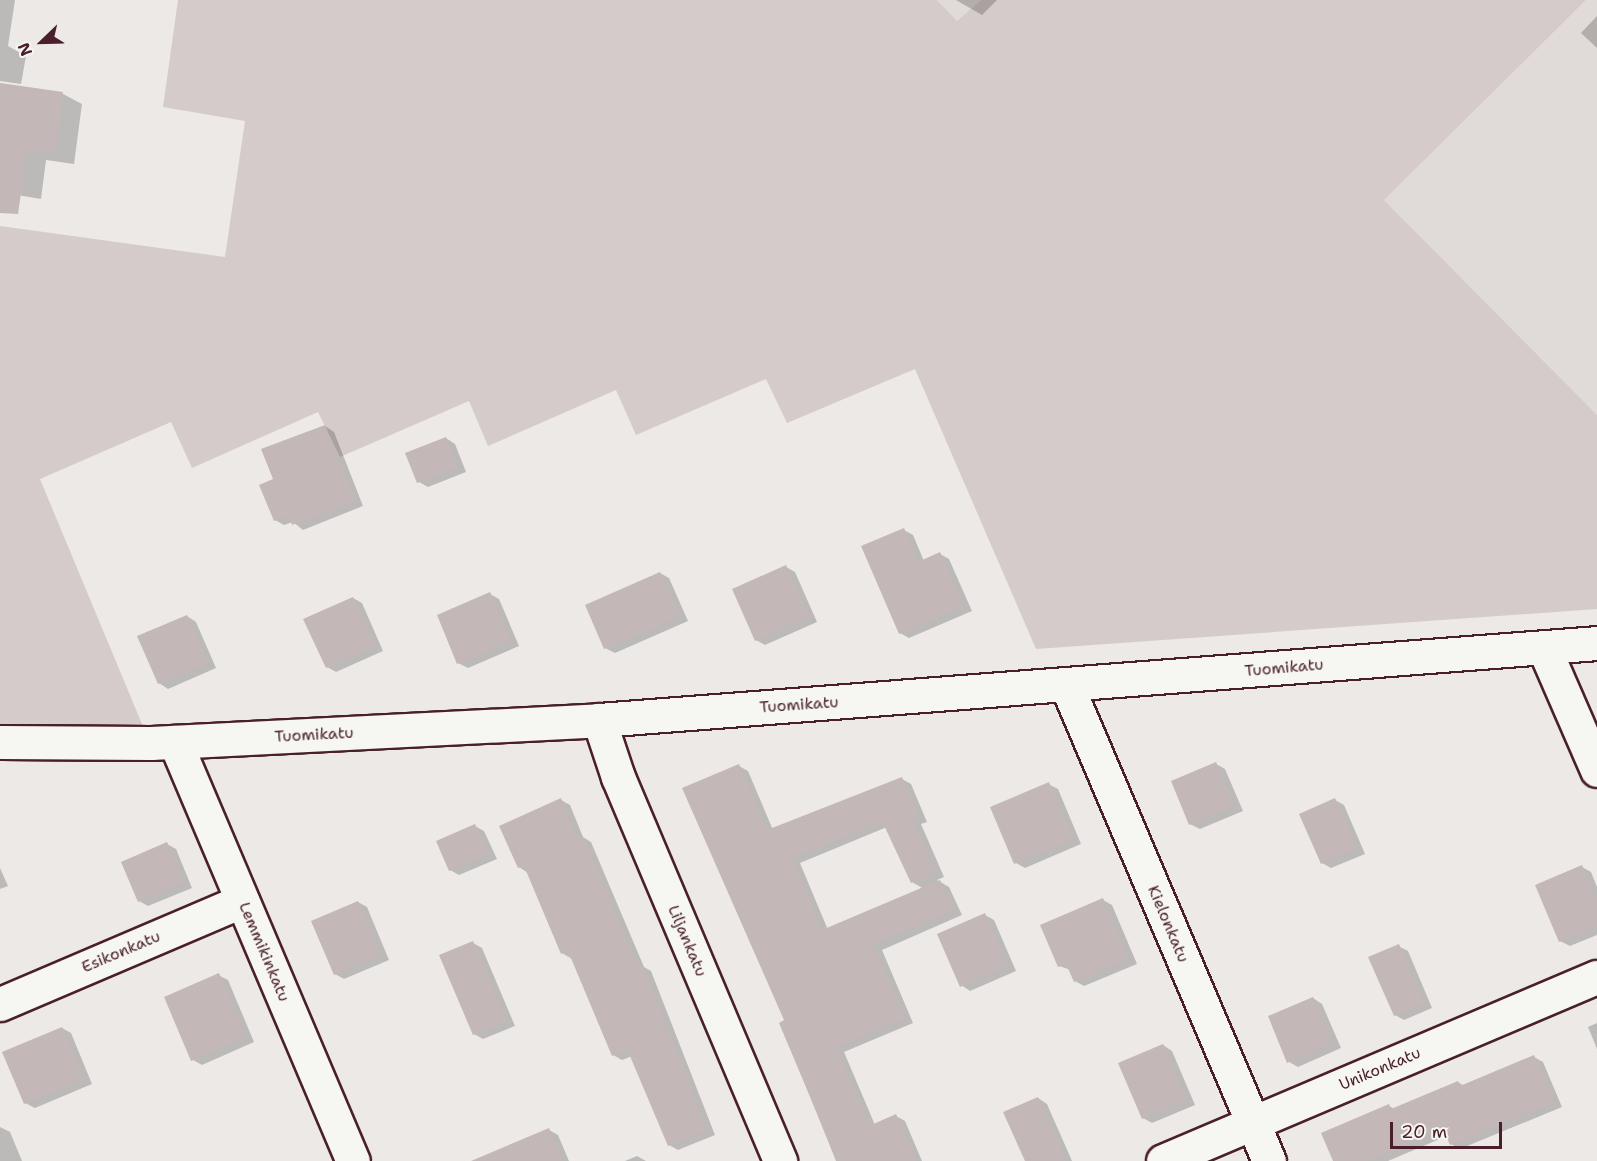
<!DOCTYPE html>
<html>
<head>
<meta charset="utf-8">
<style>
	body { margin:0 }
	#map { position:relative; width:1597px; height:1161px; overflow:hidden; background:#ece9e6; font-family:"Shantell Sans",sans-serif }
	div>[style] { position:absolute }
	.built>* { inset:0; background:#e0dad8 }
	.green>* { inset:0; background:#d4cbca }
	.shadow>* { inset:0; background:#0003 }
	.building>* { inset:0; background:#c4b7b7 }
	.roads { filter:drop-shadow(2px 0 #4a1f2b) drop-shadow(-2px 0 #4a1f2b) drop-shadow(0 2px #4a1f2b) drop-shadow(0 -2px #4a1f2b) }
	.minor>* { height:33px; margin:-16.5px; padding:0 16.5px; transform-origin:16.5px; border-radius:16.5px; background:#f6f6f2 }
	span { translate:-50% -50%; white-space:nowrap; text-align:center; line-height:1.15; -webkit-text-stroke:4.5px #f6f6f2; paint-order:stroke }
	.street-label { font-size:16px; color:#4a1f2b }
	.north { position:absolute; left:12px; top:12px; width:60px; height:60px; -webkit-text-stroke:4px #f6f6f2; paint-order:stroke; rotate:247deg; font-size:16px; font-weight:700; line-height:24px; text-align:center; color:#4a1f2b }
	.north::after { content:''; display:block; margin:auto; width:21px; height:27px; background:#4a1f2b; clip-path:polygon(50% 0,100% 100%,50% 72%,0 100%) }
	.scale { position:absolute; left:1390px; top:1122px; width:112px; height:27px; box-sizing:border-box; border:3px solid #4a1f2b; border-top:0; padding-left:8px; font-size:18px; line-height:21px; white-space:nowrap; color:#4a1f2b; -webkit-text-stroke:4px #f6f6f2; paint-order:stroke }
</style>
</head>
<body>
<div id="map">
	<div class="built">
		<div style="clip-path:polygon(937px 0,981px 0,957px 21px)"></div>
		<div style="clip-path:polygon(1586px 0,1597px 0,1597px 415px,1384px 200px)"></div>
	</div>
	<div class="green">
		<div style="clip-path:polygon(178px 0,937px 0,957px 21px,981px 0,1586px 0,1384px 200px,1597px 415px,1597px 609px,1036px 649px,915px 369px,787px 423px,766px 379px,636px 435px,616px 390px,488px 446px,469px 401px,340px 457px,318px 412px,192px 468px,171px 422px,40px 479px,147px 736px,0 727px,0 226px,225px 257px,245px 121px,163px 107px)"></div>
	</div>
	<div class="shadow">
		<div style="clip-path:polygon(0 0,15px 0,8px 46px,26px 56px,21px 84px,0 81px)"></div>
		<div style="clip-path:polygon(956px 0,997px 0,982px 15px)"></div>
		<div style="clip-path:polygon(1597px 16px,1597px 48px,1581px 33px)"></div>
		<div style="clip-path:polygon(0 85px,63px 94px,82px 104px,74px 164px,46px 160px,41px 199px,0 192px)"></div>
		<div style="clip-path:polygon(325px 426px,334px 432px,363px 506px,303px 530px,293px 522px,284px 525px,275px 520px,275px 480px)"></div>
		<div style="clip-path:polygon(446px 438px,455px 444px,466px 472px,428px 487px,419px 482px)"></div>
		<div style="clip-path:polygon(904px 530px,913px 535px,924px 561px,940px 554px,949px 559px,972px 611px,909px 638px,900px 633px)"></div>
		<div style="clip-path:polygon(786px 567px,795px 572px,817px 622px,765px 645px,756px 640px)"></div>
		<div style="clip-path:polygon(660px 573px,669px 578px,688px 621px,615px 653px,605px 648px)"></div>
		<div style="clip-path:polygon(490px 594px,499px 599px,519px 646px,468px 668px,458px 663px)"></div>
		<div style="clip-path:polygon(353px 598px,362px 603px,383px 651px,336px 672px,327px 667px)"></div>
		<div style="clip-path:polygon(187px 616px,196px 622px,216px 668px,168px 689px,159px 683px)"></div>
		<div style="clip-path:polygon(1216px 764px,1225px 769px,1243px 811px,1200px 829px,1190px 824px)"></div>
		<div style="clip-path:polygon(evenodd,739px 766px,748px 771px,773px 830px,902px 779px,911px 784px,927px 822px,921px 824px,944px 877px,937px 880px,949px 887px,962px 915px,882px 950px,913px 1023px,844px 1052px,875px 1125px,896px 1116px,905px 1121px,922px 1161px,836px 1161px,781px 1024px,786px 1021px,739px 766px,887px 827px,912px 882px,924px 889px,828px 930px,800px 863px,887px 827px)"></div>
		<div style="clip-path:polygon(1048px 784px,1058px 789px,1081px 844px,1025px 868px,1016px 863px)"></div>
		<div style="clip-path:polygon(561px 800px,570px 805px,583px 837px,591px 842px,644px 967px,651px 971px,715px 1135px,678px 1150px,669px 1145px,632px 1056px,622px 1060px,613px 1055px,572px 959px,562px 953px,528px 873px,519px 867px)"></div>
		<div style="clip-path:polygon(1335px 800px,1344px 805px,1365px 854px,1331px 868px,1322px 863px)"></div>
		<div style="clip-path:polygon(475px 826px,484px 831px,497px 859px,459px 875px,450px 870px)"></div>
		<div style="clip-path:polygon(167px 844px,176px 849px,192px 888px,148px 906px,139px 901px)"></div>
		<div style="clip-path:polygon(1582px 867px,1591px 872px,1597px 887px,1597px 935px,1570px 946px,1560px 941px)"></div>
		<div style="clip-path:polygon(0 868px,8px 886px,0 889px)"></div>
		<div style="clip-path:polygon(1103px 900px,1112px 905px,1137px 964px,1084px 986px,1075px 981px,1071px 970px,1059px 966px)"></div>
		<div style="clip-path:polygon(358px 902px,367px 907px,389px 960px,344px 979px,335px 974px)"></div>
		<div style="clip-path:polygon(985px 915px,994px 920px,1016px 971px,970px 991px,961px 985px)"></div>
		<div style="clip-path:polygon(473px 943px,482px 948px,515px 1026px,483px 1039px,474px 1034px)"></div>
		<div style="clip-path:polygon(1398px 946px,1408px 951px,1432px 1008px,1404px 1020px,1395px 1015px)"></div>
		<div style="clip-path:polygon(218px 975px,228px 980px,254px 1042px,202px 1065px,193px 1060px)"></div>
		<div style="clip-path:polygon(1313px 998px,1322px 1004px,1341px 1048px,1298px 1067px,1289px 1062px)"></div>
		<div style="clip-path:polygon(1597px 1023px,1597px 1049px,1588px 1027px)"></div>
		<div style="clip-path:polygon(62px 1028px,71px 1033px,92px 1084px,35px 1108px,25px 1103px)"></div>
		<div style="clip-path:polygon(1163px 1045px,1172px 1051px,1195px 1105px,1152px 1123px,1143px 1118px)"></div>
		<div style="clip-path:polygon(1534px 1057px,1543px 1062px,1562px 1107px,1460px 1149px,1451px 1144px,1447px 1136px,1388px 1161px,1334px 1161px,1389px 1106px,1395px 1109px,1458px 1082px,1464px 1086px)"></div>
		<div style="clip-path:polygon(1038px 1098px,1047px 1104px,1072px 1161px,1027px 1161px)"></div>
		<div style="clip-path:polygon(0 1127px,10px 1132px,22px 1161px,0 1161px)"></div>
		<div style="clip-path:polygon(549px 1130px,558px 1135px,569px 1161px,475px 1161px)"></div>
		<div style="clip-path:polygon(637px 1156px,646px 1161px,625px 1161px)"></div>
	</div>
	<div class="building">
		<div style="clip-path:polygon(0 83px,63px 92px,55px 154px,27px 151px,18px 214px,0 213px)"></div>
		<div style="clip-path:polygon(325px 425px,355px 501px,292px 525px,289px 515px,274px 521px,259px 485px,273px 479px,261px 449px)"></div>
		<div style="clip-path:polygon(446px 437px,457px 467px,417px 483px,405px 453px)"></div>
		<div style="clip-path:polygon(904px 528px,918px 562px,940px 552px,963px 606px,899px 634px,861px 546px)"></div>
		<div style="clip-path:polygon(786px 565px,809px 617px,755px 641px,732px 589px)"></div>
		<div style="clip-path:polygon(660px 572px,680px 616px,604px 649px,585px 605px)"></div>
		<div style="clip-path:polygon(490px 592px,511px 641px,457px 664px,437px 615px)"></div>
		<div style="clip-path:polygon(353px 597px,375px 646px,326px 668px,303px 619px)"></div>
		<div style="clip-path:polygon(187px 615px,208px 663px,158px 684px,137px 636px)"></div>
		<div style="clip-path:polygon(1216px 762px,1234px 806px,1189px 825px,1171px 781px)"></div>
		<div style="clip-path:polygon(739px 764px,767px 830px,902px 777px,919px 817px,912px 819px,936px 872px,911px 883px,882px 821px,792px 858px,822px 930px,940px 880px,954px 910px,873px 944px,905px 1018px,836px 1047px,869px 1126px,896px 1114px,916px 1161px,837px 1161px,779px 1023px,784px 1020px,682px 788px)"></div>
		<div style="clip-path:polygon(1049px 782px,1073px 839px,1014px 864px,990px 807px)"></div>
		<div style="clip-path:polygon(561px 798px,577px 838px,582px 835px,638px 966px,642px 964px,707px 1130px,668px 1146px,627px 1049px,612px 1056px,568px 951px,561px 954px,524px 866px,518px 868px,499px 826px)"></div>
		<div style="clip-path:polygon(1335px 798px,1357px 848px,1321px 864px,1299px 814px)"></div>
		<div style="clip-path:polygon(475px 824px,489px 854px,449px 871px,436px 841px)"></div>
		<div style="clip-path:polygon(167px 842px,184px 882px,138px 902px,121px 862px)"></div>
		<div style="clip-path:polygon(1582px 865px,1597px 902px,1597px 927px,1559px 942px,1535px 885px)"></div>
		<div style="clip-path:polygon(1103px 898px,1128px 959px,1074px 982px,1066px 964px,1058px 967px,1040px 925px)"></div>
		<div style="clip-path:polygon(358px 901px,381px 955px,334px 975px,311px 921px)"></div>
		<div style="clip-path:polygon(985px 913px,1007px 966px,960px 987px,937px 934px)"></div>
		<div style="clip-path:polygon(473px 941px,507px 1021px,473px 1035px,439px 955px)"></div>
		<div style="clip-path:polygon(1399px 944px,1424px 1003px,1394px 1016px,1368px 957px)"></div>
		<div style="clip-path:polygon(219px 973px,246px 1037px,191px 1061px,164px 997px)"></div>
		<div style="clip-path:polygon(1313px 997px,1333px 1043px,1287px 1063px,1268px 1016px)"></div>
		<div style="clip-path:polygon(62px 1027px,84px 1079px,24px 1104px,2px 1052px)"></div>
		<div style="clip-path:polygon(1163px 1044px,1187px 1100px,1142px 1119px,1118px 1063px)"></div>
		<div style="clip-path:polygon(1534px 1055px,1554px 1102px,1450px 1145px,1443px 1129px,1367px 1161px,1333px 1161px,1321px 1133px,1389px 1104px,1391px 1109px,1458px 1081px,1460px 1086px)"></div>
		<div style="clip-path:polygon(1038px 1097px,1066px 1161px,1025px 1161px,1003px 1112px)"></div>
		<div style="clip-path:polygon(549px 1128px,563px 1161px,471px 1161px)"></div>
	</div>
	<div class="roads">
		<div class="minor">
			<div style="left:1544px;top:648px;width:133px;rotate:66.5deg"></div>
			<div style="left:1067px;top:686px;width:516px;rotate:66.96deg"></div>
			<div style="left:599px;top:720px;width:60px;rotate:71.6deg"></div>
			<div style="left:618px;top:777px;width:417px;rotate:67.1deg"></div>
			<div style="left:0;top:742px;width:151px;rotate:0.4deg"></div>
			<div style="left:151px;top:743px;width:449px;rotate:-2.9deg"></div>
			<div style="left:599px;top:720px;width:1001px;rotate:-4.41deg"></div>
			<div style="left:175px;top:742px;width:455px;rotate:67deg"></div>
			<div style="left:0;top:1004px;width:263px;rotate:-23.1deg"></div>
			<div style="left:1163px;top:1161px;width:471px;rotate:-23deg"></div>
		</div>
	</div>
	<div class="street-label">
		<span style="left:1284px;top:668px;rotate:-5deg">Tuomikatu</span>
		<span style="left:799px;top:705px;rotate:-4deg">Tuomikatu</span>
		<span style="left:314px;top:735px;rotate:-3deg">Tuomikatu</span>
		<span style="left:1168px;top:924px;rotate:67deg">Kielonkatu</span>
		<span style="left:687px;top:941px;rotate:67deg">Liljankatu</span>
		<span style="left:121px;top:952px;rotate:-23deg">Esikonkatu</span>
		<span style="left:264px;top:952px;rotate:67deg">Lemmikinkatu</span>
		<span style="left:1380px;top:1069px;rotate:-23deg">Unikonkatu</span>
	</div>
	<div class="north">N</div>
	<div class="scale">20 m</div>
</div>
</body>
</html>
